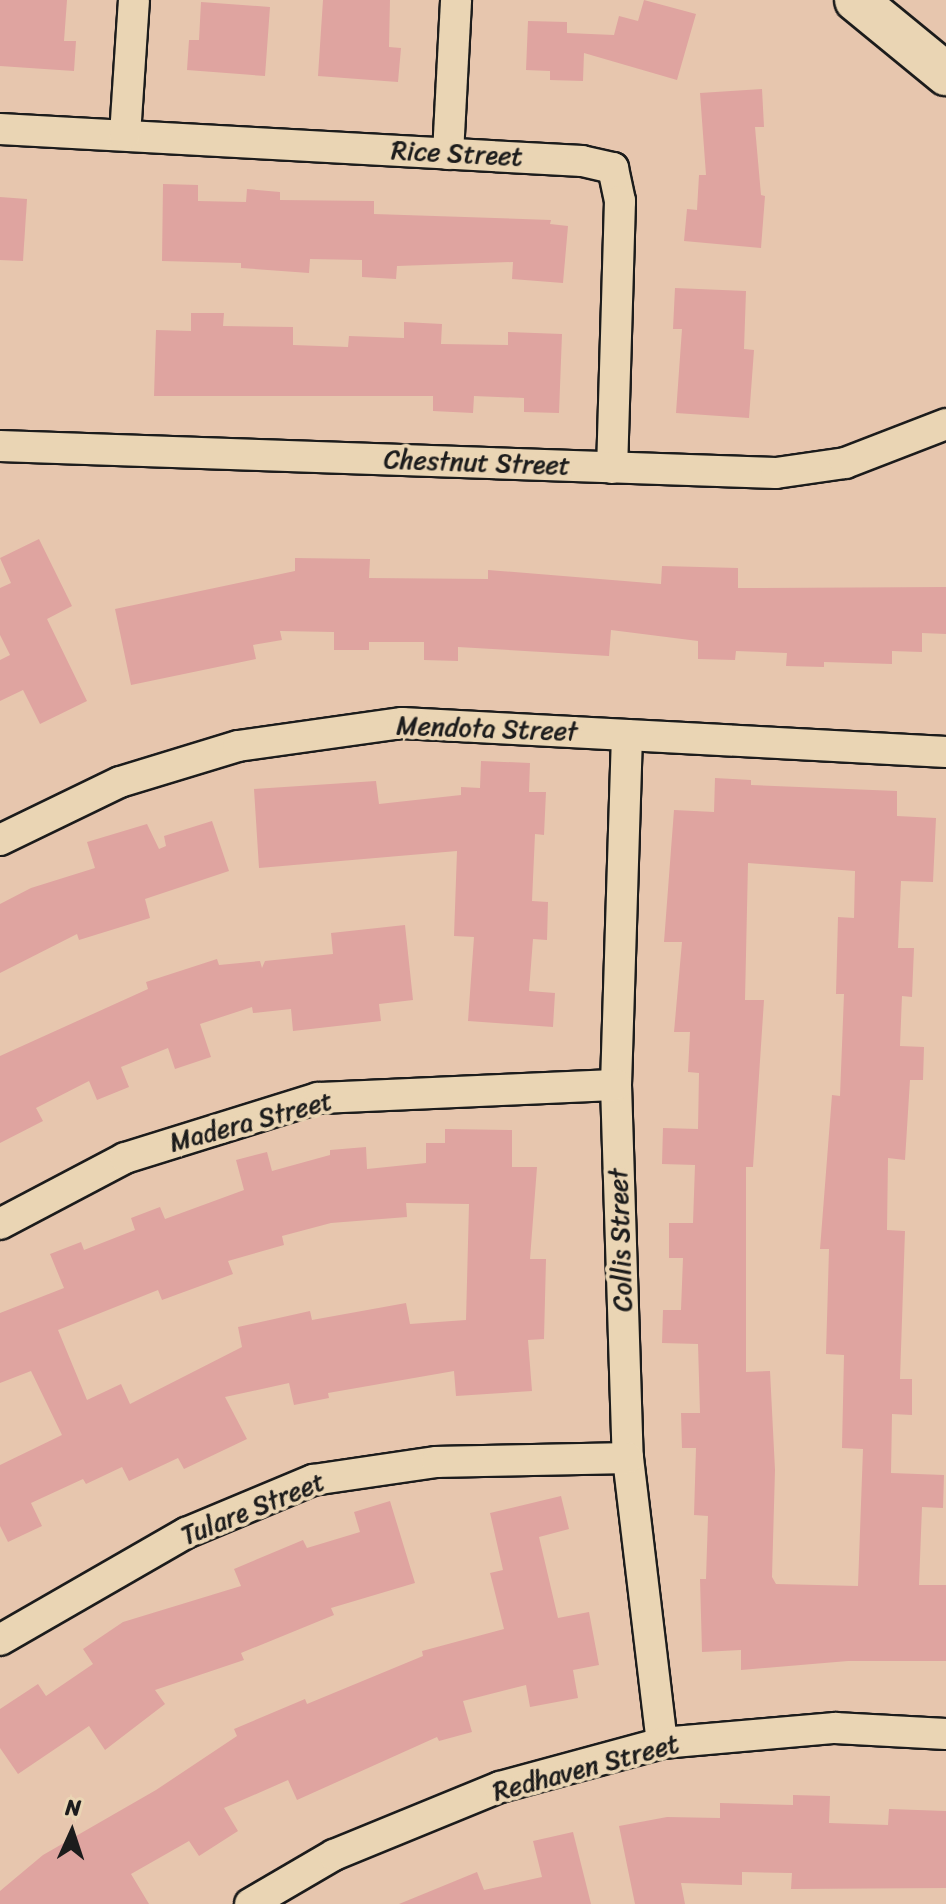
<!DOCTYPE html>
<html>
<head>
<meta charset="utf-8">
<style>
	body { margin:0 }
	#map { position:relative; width:946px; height:1904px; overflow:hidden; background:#e7c6ae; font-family:Sriracha,sans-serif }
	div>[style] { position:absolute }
	.building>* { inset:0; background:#dfa4a0 }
	.roads { filter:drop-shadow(2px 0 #1c1c1c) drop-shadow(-2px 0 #1c1c1c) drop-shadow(0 2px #1c1c1c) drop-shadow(0 -2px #1c1c1c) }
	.street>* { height:30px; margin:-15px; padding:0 15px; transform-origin:15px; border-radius:15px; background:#ead5b4 }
	.secondary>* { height:42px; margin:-21px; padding:0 21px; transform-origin:21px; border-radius:21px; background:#ead5b4 }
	span { translate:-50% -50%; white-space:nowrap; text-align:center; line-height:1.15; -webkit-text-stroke:8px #ead5b4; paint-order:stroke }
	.street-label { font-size:26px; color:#1c1c1c }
	.north { position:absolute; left:32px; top:1792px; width:80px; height:80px; -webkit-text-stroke:6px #ead5b4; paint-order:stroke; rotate:3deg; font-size:22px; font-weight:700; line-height:32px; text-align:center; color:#1c1c1c }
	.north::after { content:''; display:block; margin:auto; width:28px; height:36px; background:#1c1c1c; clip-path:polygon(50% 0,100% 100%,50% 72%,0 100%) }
</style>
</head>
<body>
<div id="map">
	<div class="building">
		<div style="clip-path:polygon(0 0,67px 0,64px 41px,76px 41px,74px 71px,0 66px)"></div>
		<div style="clip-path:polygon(323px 0,390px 0,389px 47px,401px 48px,398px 82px,318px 76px)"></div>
		<div style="clip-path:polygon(644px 0,696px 14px,677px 80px,584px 53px,583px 81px,550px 80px,550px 71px,526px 70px,528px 21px,567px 22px,567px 33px,614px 35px,619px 16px,638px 21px)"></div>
		<div style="clip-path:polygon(201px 2px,270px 7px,265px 76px,187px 70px,189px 40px,199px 40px)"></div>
		<div style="clip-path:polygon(762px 89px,764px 127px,755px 127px,761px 195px,765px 196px,761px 248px,684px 241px,687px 209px,697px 210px,699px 175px,706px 175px,700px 93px)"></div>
		<div style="clip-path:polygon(163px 184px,198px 185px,198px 201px,246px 202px,247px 189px,280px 192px,280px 200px,374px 201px,374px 214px,551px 220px,550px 224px,568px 226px,563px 283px,512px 279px,513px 262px,397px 266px,396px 279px,362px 277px,362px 260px,310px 259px,309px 273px,241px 268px,241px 263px,162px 261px)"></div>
		<div style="clip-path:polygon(0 197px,27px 199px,23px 261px,0 260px)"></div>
		<div style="clip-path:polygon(675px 288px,746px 291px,744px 349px,754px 350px,749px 418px,676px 413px,682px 329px,673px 329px)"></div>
		<div style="clip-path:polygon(191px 313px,224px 313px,223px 326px,293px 327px,293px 345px,348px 347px,349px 336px,404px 338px,404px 322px,442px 324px,441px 344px,508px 345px,508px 332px,562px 334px,559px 413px,524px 412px,524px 398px,474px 396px,473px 413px,433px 411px,433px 396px,154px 396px,156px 330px,191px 331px)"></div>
		<div style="clip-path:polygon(39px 539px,72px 606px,47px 619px,87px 701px,40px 724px,23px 690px,0 701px,0 660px,10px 655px,0 635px,0 588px,11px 583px,0 558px)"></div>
		<div style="clip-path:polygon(295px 558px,370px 559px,369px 578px,488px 579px,488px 570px,661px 584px,662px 566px,738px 568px,738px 588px,946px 587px,946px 634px,922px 633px,922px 652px,892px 651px,892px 664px,824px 662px,824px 667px,786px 666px,787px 653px,736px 651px,735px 660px,698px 659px,698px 641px,611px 630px,609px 656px,458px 647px,458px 661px,424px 660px,424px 642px,369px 642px,369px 650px,334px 650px,334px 632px,280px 631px,282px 640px,253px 645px,256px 659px,131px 685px,115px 609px,295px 571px)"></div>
		<div style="clip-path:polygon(481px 761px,530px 763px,529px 792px,546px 792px,544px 835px,535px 834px,532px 901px,548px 902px,547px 940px,533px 939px,529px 991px,555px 993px,553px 1027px,468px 1021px,474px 937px,454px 936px,457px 851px,259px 868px,254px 789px,376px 781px,379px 804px,461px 795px,461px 787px,480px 788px)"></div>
		<div style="clip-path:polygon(evenodd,715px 778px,751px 780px,751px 785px,897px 791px,897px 816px,936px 818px,933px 882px,901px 881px,898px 948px,914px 948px,912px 997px,902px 996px,900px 1046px,924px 1047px,923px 1080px,910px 1080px,905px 1160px,888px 1158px,887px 1230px,905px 1231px,900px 1379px,912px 1379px,912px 1415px,892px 1414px,891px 1473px,944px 1475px,943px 1508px,922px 1507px,919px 1585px,946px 1585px,946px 1661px,848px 1661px,741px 1670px,741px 1650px,702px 1652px,700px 1579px,706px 1579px,708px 1516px,694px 1515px,696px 1448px,682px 1448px,681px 1413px,700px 1413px,698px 1344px,662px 1343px,663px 1310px,681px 1310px,683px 1258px,669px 1258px,669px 1223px,693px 1223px,695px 1165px,662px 1164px,663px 1128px,698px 1129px,699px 1073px,688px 1072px,690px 1032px,674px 1032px,682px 942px,664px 942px,674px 810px,714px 812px,715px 778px,748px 863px,855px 871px,854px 918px,838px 917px,836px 994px,844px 994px,840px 1096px,832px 1095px,820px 1249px,829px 1249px,826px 1354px,844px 1355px,842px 1448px,863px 1449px,858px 1586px,776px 1584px,772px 1577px,775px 1470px,770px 1371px,746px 1372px,746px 1167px,753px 1167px,764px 1000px,745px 1000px,748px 863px)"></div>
		<div style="clip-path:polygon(212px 821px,229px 871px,145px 899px,150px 918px,79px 940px,77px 934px,0 973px,0 904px,31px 888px,95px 868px,87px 842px,147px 824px,159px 849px,166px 846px,164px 836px)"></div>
		<div style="clip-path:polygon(405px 925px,413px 1000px,379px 1004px,381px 1021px,293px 1031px,291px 1009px,253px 1013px,252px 1007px,200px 1024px,211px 1057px,175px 1069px,168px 1048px,121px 1067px,129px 1087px,97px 1100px,89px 1081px,36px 1108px,43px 1121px,0 1143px,0 1056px,148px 989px,146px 982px,217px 959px,219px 965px,260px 961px,262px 968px,265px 961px,333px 954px,331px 933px)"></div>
		<div style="clip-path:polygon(evenodd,445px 1129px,512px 1130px,512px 1167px,537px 1167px,530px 1259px,546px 1259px,544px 1339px,528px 1340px,532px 1391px,456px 1396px,454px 1371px,328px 1393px,329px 1398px,294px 1405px,289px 1383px,225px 1397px,247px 1439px,184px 1469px,178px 1458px,129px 1481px,122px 1467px,86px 1484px,83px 1479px,31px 1503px,42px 1526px,8px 1542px,0 1526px,0 1465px,62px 1435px,31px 1371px,0 1383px,0 1313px,64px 1288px,50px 1254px,81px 1242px,84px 1250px,135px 1230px,131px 1218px,160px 1207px,165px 1219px,244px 1190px,236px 1160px,267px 1152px,272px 1171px,330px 1155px,330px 1150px,366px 1147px,367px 1169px,426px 1163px,426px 1143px,445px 1143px,445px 1129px,406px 1203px,469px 1204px,466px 1320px,410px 1324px,406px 1303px,312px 1320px,310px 1311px,238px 1327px,242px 1347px,130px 1404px,121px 1384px,87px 1400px,58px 1330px,158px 1290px,162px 1300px,233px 1274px,228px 1261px,284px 1245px,282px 1236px,331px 1223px,407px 1217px,406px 1203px)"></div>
		<div style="clip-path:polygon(561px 1496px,569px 1529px,539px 1537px,558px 1618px,589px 1612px,599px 1665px,573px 1670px,578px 1698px,530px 1707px,526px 1685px,463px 1701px,472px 1732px,439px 1741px,437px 1737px,297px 1800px,288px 1780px,224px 1808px,238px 1831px,199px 1856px,189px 1841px,131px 1874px,149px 1904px,0 1904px,0 1891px,43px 1855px,156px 1790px,237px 1736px,234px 1729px,305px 1699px,307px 1704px,423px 1656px,422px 1651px,504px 1629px,490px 1573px,503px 1570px,490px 1513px)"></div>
		<div style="clip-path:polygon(390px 1501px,415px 1583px,331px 1608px,334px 1615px,241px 1653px,244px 1660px,155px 1690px,165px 1704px,105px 1750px,89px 1726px,18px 1774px,0 1748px,0 1709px,38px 1684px,46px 1696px,93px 1664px,83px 1649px,123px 1622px,241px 1586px,234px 1569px,303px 1540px,307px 1548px,360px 1532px,354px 1512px)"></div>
		<div style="clip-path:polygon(793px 1795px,830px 1796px,829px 1823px,888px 1825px,889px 1809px,946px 1811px,946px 1888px,791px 1889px,792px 1873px,742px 1872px,742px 1885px,681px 1883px,685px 1904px,635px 1904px,619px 1826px,667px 1817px,720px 1818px,720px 1803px,793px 1805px)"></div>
		<div style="clip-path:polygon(573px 1832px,591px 1904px,399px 1904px,477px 1872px,484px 1890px,542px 1877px,533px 1841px)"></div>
	</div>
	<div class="roads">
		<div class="street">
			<div style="left:0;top:129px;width:583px;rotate:3.15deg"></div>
			<div style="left:582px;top:161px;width:32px;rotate:13deg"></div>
			<div style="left:613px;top:168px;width:34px;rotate:78deg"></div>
			<div style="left:620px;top:201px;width:267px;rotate:91.7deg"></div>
			<div style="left:125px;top:135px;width:135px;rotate:-86.2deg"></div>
			<div style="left:448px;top:154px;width:154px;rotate:-87deg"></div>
			<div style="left:0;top:446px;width:776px;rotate:1.99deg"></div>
			<div style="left:776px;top:473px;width:70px;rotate:-8.2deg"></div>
			<div style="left:845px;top:463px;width:108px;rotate:-21.1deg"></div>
			<div style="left:627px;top:735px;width:350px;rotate:91.8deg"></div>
			<div style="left:616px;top:1085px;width:373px;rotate:88.2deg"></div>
			<div style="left:628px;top:1458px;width:287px;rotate:83.2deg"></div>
			<div style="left:0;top:840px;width:133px;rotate:-25.8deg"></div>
			<div style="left:120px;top:782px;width:123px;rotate:-17deg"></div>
			<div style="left:238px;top:746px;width:166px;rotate:-8deg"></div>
			<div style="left:402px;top:723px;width:545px;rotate:3.05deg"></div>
			<div style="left:0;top:1224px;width:141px;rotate:-27.8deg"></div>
			<div style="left:125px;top:1158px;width:202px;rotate:-17.3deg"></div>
			<div style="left:318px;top:1098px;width:298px;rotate:-2.5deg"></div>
			<div style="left:0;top:1640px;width:215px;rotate:-29.9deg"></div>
			<div style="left:186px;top:1533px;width:138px;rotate:-22.7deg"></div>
			<div style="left:313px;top:1480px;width:125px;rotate:-8.3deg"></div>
			<div style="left:437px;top:1462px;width:191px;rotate:-1.2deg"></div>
			<div style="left:250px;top:1904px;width:97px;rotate:-30.3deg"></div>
			<div style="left:334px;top:1855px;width:179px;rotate:-22.3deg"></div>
			<div style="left:500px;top:1787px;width:168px;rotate:-15.2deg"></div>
			<div style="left:662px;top:1743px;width:174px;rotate:-5deg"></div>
			<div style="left:835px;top:1728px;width:111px;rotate:3.1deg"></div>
		</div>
		<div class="secondary">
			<div style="left:856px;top:0;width:117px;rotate:39.4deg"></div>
		</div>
	</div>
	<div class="street-label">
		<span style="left:457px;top:154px;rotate:3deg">Rice Street</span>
		<span style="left:477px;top:463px;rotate:2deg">Chestnut Street</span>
		<span style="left:487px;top:729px;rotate:2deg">Mendota Street</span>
		<span style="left:251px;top:1122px;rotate:-15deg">Madera Street</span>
		<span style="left:621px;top:1240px;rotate:-92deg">Collis Street</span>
		<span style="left:253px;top:1509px;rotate:-22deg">Tulare Street</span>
		<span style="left:586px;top:1768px;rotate:-15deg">Redhaven Street</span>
	</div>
	<div class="north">N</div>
</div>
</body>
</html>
